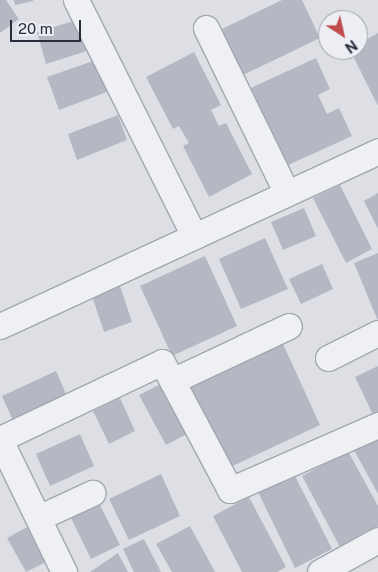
<!DOCTYPE html>
<html>
<head>
<meta charset="utf-8">
<style>
	body { margin:0 }
	#map { position:relative; width:378px; height:572px; overflow:hidden; background:#dddfe5; font-family:"Public Sans",sans-serif }
	div>[style] { position:absolute }
	.building>* { inset:0; background:#b5b8c2 }
	.roads { filter:drop-shadow(1px 0 #a3a6af) drop-shadow(-1px 0 #a3a6af) drop-shadow(0 1px #a3a6af) drop-shadow(0 -1px #a3a6af) }
	.minor>* { height:25px; margin:-12.5px; padding:0 12.5px; transform-origin:12.5px; border-radius:12.5px; background:#eff0f4 }
	span { translate:-50% -50%; white-space:nowrap; text-align:center; line-height:1.15; -webkit-text-stroke:4px #eceef3; paint-order:stroke }
	.north { position:absolute; left:318px; top:10px; width:50px; height:50px; box-sizing:border-box; background:#eceef3; border:1px solid #9ea0a9; border-radius:50%; rotate:145deg; font-size:14px; font-weight:700; line-height:20px; text-align:center; color:#282c3b }
	.north::after { content:''; display:block; margin:auto; width:18px; height:22px; background:#c24b4b; clip-path:polygon(50% 0,100% 100%,50% 72%,0 100%) }
	.scale { position:absolute; left:10px; top:20px; width:71px; height:22px; box-sizing:border-box; border:2px solid #282c3b; border-top:0; padding-left:6px; font-size:15px; line-height:18px; white-space:nowrap; color:#282c3b; -webkit-text-stroke:4px #eceef3; paint-order:stroke }
</style>
</head>
<body>
<div id="map">
	<div class="building">
		<div style="clip-path:polygon(0 0,6px 0,19px 19px,0 33px)"></div>
		<div style="clip-path:polygon(14px 0,33px 0,33px 1px,15px 5px)"></div>
		<div style="clip-path:polygon(282px 0,302px 0,320px 38px,243px 75px,222px 29px)"></div>
		<div style="clip-path:polygon(77px 20px,87px 51px,46px 64px,37px 32px)"></div>
		<div style="clip-path:polygon(378px 33px,378px 106px,350px 50px,358px 50px,358px 44px)"></div>
		<div style="clip-path:polygon(194px 52px,221px 105px,211px 110px,219px 126px,226px 123px,252px 174px,209px 197px,183px 146px,189px 143px,179px 126px,173px 129px,146px 77px)"></div>
		<div style="clip-path:polygon(316px 58px,330px 89px,318px 95px,327px 114px,339px 108px,352px 136px,286px 166px,251px 88px)"></div>
		<div style="clip-path:polygon(96px 60px,107px 92px,59px 110px,47px 77px)"></div>
		<div style="clip-path:polygon(118px 115px,127px 140px,77px 160px,68px 134px)"></div>
		<div style="clip-path:polygon(340px 185px,372px 249px,346px 263px,313px 198px)"></div>
		<div style="clip-path:polygon(378px 193px,378px 229px,364px 201px)"></div>
		<div style="clip-path:polygon(304px 208px,316px 236px,283px 250px,271px 222px)"></div>
		<div style="clip-path:polygon(265px 238px,288px 289px,241px 309px,219px 259px)"></div>
		<div style="clip-path:polygon(378px 253px,378px 321px,354px 263px)"></div>
		<div style="clip-path:polygon(205px 256px,237px 326px,172px 356px,140px 286px)"></div>
		<div style="clip-path:polygon(322px 264px,333px 289px,301px 304px,289px 279px)"></div>
		<div style="clip-path:polygon(120px 286px,132px 322px,104px 332px,92px 296px)"></div>
		<div style="clip-path:polygon(278px 333px,320px 425px,222px 471px,179px 379px)"></div>
		<div style="clip-path:polygon(378px 366px,378px 415px,374px 417px,355px 377px)"></div>
		<div style="clip-path:polygon(56px 371px,69px 401px,15px 425px,2px 396px)"></div>
		<div style="clip-path:polygon(163px 383px,189px 433px,166px 445px,139px 395px)"></div>
		<div style="clip-path:polygon(120px 398px,135px 431px,109px 444px,93px 411px)"></div>
		<div style="clip-path:polygon(80px 434px,94px 466px,50px 486px,36px 454px)"></div>
		<div style="clip-path:polygon(378px 437px,378px 494px,354px 450px)"></div>
		<div style="clip-path:polygon(348px 451px,378px 506px,378px 526px,340px 547px,302px 476px)"></div>
		<div style="clip-path:polygon(161px 474px,180px 516px,129px 540px,109px 499px)"></div>
		<div style="clip-path:polygon(294px 474px,332px 549px,295px 568px,258px 492px)"></div>
		<div style="clip-path:polygon(249px 497px,286px 567px,277px 572px,242px 572px,213px 516px)"></div>
		<div style="clip-path:polygon(97px 499px,120px 545px,91px 559px,69px 514px)"></div>
		<div style="clip-path:polygon(29px 526px,48px 561px,26px 572px,7px 538px)"></div>
		<div style="clip-path:polygon(190px 526px,215px 572px,172px 572px,156px 544px)"></div>
		<div style="clip-path:polygon(144px 539px,161px 572px,134px 572px,123px 549px)"></div>
		<div style="clip-path:polygon(118px 553px,128px 572px,90px 572px)"></div>
	</div>
	<div class="roads">
		<div class="minor">
			<div style="left:76px;top:0;width:264px;rotate:63.4deg"></div>
			<div style="left:206px;top:28px;width:184px;rotate:63.9deg"></div>
			<div style="left:0;top:326px;width:417px;rotate:-24.8deg"></div>
			<div style="left:328px;top:358px;width:56px;rotate:-26.6deg"></div>
			<div style="left:172px;top:381px;width:129px;rotate:-25.2deg"></div>
			<div style="left:0;top:439px;width:179px;rotate:-25.4deg"></div>
			<div style="left:162px;top:362px;width:145px;rotate:62deg"></div>
			<div style="left:230px;top:490px;width:162px;rotate:-23.7deg"></div>
			<div style="left:0;top:440px;width:147px;rotate:64.1deg"></div>
			<div style="left:38px;top:518px;width:60px;rotate:-24.8deg"></div>
			<div style="left:320px;top:572px;width:66px;rotate:-28.9deg"></div>
		</div>
	</div>
	<div class="north">N</div>
	<div class="scale">20 m</div>
</div>
</body>
</html>
